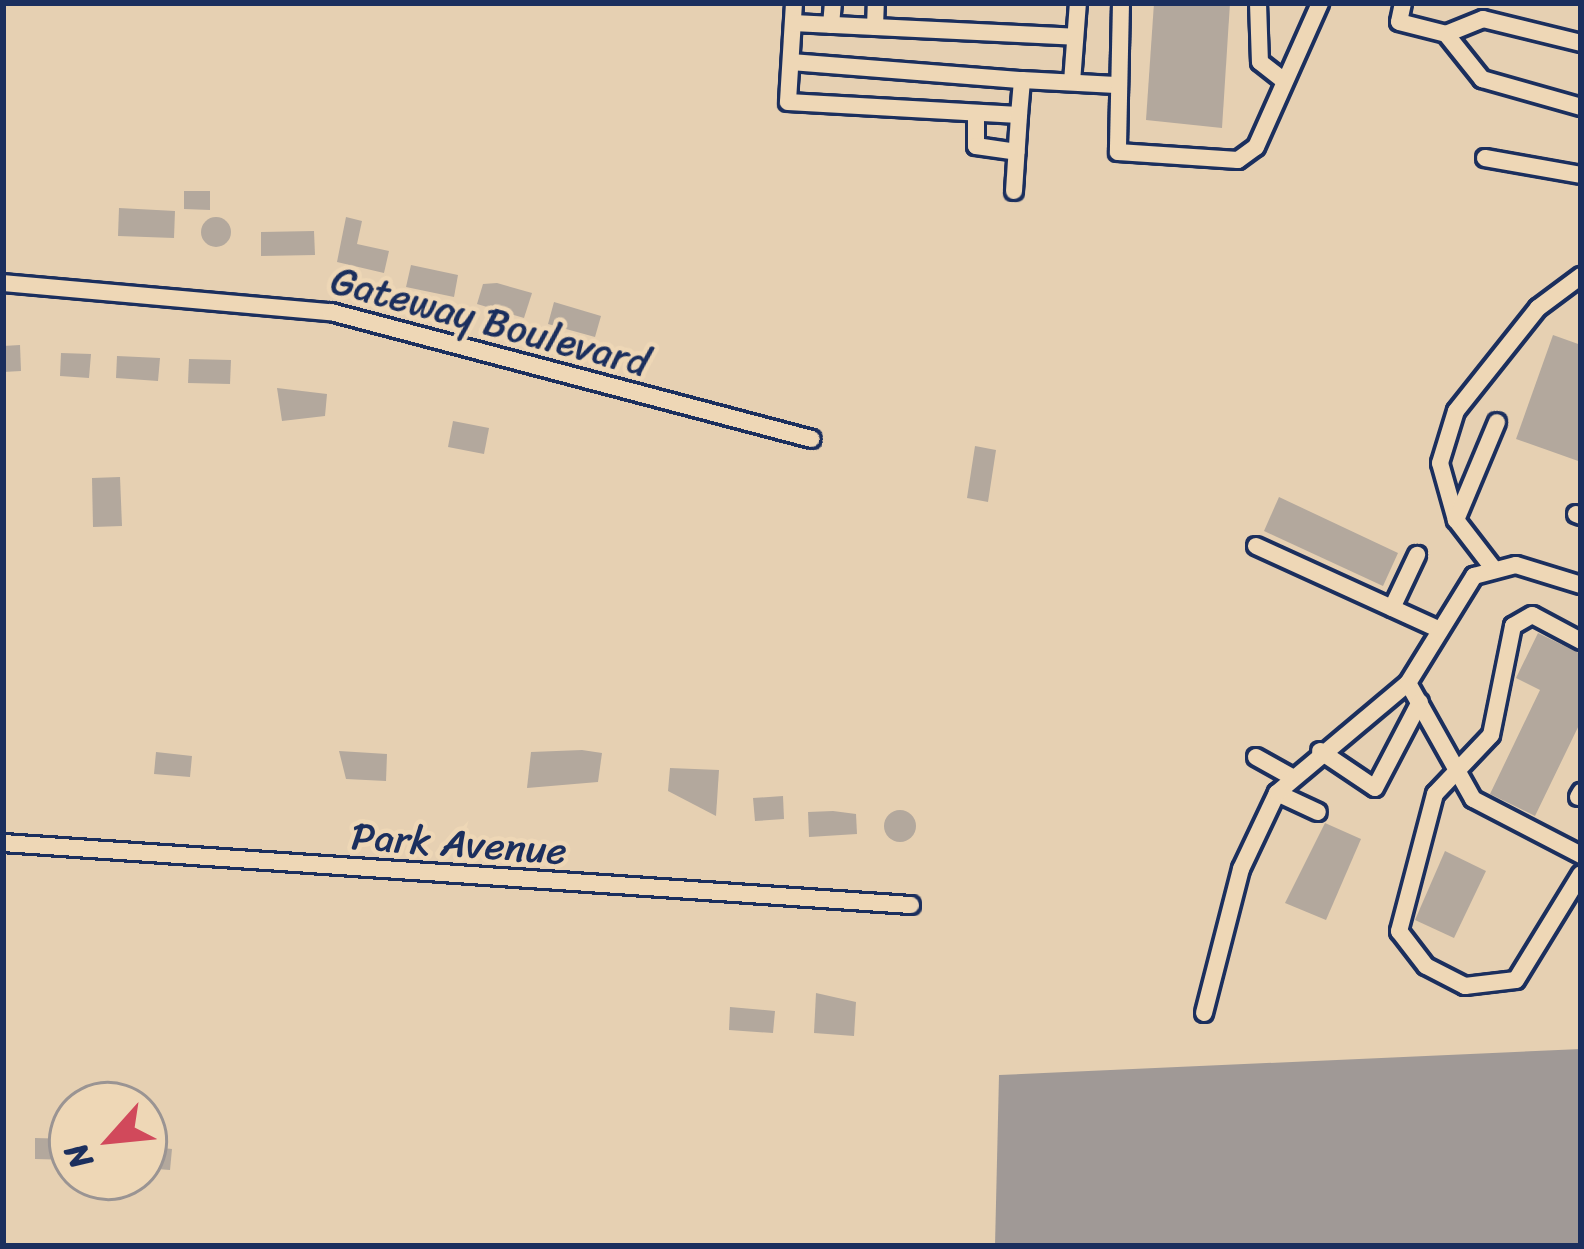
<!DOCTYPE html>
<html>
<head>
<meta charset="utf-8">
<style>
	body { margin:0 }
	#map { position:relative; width:1584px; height:1249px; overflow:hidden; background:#e6d0b2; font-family:Sriracha,sans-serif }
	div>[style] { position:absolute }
	.water>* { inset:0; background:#a09996 }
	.building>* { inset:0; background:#b3a89d }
	.round { border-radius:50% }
	.roads { filter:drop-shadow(3px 0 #1b2f5e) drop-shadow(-3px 0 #1b2f5e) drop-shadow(0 3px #1b2f5e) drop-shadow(0 -3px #1b2f5e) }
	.minor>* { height:16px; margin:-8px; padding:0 8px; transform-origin:8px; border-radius:8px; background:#eed7b6 }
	span { translate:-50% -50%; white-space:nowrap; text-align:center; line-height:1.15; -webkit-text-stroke:9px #eed7b6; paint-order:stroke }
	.street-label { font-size:39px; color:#1b2f5e }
	.frame { position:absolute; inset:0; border:6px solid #1b2f5e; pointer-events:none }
	.north { position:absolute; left:48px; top:1081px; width:120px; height:120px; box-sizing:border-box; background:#eed7b6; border:3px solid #9a9493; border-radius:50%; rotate:243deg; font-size:33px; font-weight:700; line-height:48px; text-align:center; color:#1b2f5e }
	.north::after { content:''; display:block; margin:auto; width:42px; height:54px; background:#d1495b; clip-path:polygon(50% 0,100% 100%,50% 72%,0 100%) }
</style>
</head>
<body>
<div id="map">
	<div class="water">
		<div style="clip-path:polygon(1581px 1049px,1581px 1246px,995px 1246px,999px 1075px)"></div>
	</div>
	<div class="building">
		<div style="clip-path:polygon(1154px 3px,1230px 3px,1222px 128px,1146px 120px)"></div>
		<div style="clip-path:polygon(184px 191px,210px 191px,210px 210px,184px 209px)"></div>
		<div style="clip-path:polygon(119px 208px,175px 211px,174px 238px,118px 236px)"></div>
		<div class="round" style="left:201px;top:217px;width:30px;height:30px"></div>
		<div style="clip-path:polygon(346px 217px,362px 221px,357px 244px,389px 251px,384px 273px,337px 262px)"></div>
		<div style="clip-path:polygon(314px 231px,315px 255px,261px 256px,261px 232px)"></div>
		<div style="clip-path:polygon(411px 265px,458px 275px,454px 297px,406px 287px)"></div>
		<div style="clip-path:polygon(497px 283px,532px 293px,524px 318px,477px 304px,483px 284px)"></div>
		<div style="clip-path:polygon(554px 302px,601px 316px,595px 337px,548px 324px)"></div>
		<div style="clip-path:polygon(1553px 335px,1581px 345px,1581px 462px,1516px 439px)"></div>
		<div style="clip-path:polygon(20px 345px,21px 371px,3px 372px,3px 346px)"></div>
		<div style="clip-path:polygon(61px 353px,91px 354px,89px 378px,60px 376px)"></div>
		<div style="clip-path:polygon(117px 356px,160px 358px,158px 381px,116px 378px)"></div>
		<div style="clip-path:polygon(189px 359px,231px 360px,230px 384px,188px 383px)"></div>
		<div style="clip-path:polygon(277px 388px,327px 394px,325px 416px,282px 421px)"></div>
		<div style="clip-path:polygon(453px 421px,489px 428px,484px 454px,448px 447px)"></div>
		<div style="clip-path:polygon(975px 446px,996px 450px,988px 502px,967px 498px)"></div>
		<div style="clip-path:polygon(120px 477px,122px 526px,93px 527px,92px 478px)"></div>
		<div style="clip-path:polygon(1279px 497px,1398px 553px,1383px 586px,1264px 531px)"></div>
		<div style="clip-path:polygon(1538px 633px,1581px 654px,1581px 721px,1535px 816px,1490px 794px,1540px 690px,1516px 678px)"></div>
		<div style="clip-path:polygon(582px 750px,602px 753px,598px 782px,527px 788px,531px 752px)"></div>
		<div style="clip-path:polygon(339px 751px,387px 754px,386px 781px,346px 779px)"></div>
		<div style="clip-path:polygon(156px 752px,192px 756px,190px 777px,154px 774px)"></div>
		<div style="clip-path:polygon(670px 768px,719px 770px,716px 816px,668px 791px)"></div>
		<div style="clip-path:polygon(783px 796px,784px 819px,755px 821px,753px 798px)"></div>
		<div class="round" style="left:884px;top:810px;width:32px;height:32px"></div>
		<div style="clip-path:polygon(833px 811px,856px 814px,857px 834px,809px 837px,808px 812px)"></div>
		<div style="clip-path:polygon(1325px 823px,1361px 839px,1326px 920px,1285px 903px)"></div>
		<div style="clip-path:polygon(1445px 851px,1486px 871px,1454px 938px,1415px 920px)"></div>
		<div style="clip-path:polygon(816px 993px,856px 1002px,854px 1036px,814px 1033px)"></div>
		<div style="clip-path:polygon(730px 1007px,775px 1011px,773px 1033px,729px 1030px)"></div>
		<div style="clip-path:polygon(35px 1138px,72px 1139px,72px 1160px,35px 1159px)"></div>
		<div style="clip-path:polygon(144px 1146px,172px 1149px,170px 1170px,144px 1168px)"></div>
	</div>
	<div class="roads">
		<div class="minor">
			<div style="left:794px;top:3px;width:99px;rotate:93.5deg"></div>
			<div style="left:788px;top:102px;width:231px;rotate:3.2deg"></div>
			<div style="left:1019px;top:115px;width:35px;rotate:-85deg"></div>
			<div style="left:1022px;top:80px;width:94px;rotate:3deg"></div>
			<div style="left:1121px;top:3px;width:149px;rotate:91.2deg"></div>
			<div style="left:1118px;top:152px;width:120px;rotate:3.8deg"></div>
			<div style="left:1238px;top:160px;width:22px;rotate:-36deg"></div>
			<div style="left:1256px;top:147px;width:158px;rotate:-66deg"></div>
			<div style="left:1258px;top:3px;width:59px;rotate:88.1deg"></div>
			<div style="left:1260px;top:62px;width:31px;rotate:38deg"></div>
			<div style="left:1403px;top:3px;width:19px;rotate:102deg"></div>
			<div style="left:1399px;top:22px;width:49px;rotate:14.3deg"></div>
			<div style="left:1446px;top:34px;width:40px;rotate:-22deg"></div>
			<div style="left:1483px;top:19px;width:101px;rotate:13.8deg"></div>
			<div style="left:793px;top:23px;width:282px;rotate:2.8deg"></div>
			<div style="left:831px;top:25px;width:22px;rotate:-85deg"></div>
			<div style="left:875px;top:27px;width:24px;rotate:-88deg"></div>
			<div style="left:1446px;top:34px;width:58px;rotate:51.3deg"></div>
			<div style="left:1482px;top:79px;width:103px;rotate:15.8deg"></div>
			<div style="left:791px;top:62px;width:232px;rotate:4.5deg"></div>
			<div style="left:1072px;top:82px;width:79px;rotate:-85.7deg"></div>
			<div style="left:976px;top:113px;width:33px;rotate:90deg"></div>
			<div style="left:976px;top:146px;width:41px;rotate:8.3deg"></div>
			<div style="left:1485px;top:158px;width:97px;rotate:10deg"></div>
			<div style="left:1014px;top:191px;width:76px;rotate:-86.2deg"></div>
			<div style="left:3px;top:283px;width:329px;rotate:5.1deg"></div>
			<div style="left:331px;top:312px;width:497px;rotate:14.8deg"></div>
			<div style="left:1576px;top:514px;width:5px;rotate:22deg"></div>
			<div style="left:1456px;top:520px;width:59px;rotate:-105.7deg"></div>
			<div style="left:1440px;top:463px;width:54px;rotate:-72.9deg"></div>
			<div style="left:1456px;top:411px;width:132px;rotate:-51.5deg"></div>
			<div style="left:1538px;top:308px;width:54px;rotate:-36.7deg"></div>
			<div style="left:1256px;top:546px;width:200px;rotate:24.5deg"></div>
			<div style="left:1493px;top:568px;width:61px;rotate:-127.6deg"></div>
			<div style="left:1456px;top:520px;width:106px;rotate:-67.3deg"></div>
			<div style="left:1392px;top:608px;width:59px;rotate:-64.7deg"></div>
			<div style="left:1581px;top:641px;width:55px;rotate:-152deg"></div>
			<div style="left:1532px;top:615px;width:22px;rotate:150deg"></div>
			<div style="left:1513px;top:626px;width:111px;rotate:101.4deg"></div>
			<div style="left:1491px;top:735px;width:81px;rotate:133.5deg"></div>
			<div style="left:1435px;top:794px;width:142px;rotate:104.7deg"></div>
			<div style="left:1399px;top:931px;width:44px;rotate:52.4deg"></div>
			<div style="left:1426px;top:966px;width:44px;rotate:27.1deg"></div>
			<div style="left:1465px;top:986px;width:51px;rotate:-6.7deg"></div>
			<div style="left:1516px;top:980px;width:124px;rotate:-58.5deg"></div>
			<div style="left:1408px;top:683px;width:133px;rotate:60.7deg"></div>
			<div style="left:1473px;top:799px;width:122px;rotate:27.4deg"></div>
			<div style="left:1320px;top:751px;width:66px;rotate:33.9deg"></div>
			<div style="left:1375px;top:788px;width:97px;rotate:-62.4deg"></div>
			<div style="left:1256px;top:757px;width:41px;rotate:29.1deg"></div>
			<div style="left:1277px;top:793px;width:45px;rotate:24.9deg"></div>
			<div style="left:1578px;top:797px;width:6px;rotate:-59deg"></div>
			<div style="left:3px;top:843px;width:910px;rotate:3.91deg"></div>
			<div style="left:1204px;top:1013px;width:149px;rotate:-75.6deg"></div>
			<div style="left:1241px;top:869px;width:84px;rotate:-64.7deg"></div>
			<div style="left:1277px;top:793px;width:171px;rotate:-40deg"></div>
			<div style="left:1408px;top:683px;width:126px;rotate:-58.3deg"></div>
			<div style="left:1474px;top:576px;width:43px;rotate:-14.7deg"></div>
			<div style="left:1516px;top:565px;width:68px;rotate:17.1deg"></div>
		</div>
	</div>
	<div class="street-label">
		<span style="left:490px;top:322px;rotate:15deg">Gateway Boulevard</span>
		<span style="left:459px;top:844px;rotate:4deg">Park Avenue</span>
	</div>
	<div class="frame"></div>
	<div class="north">N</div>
</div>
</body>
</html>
